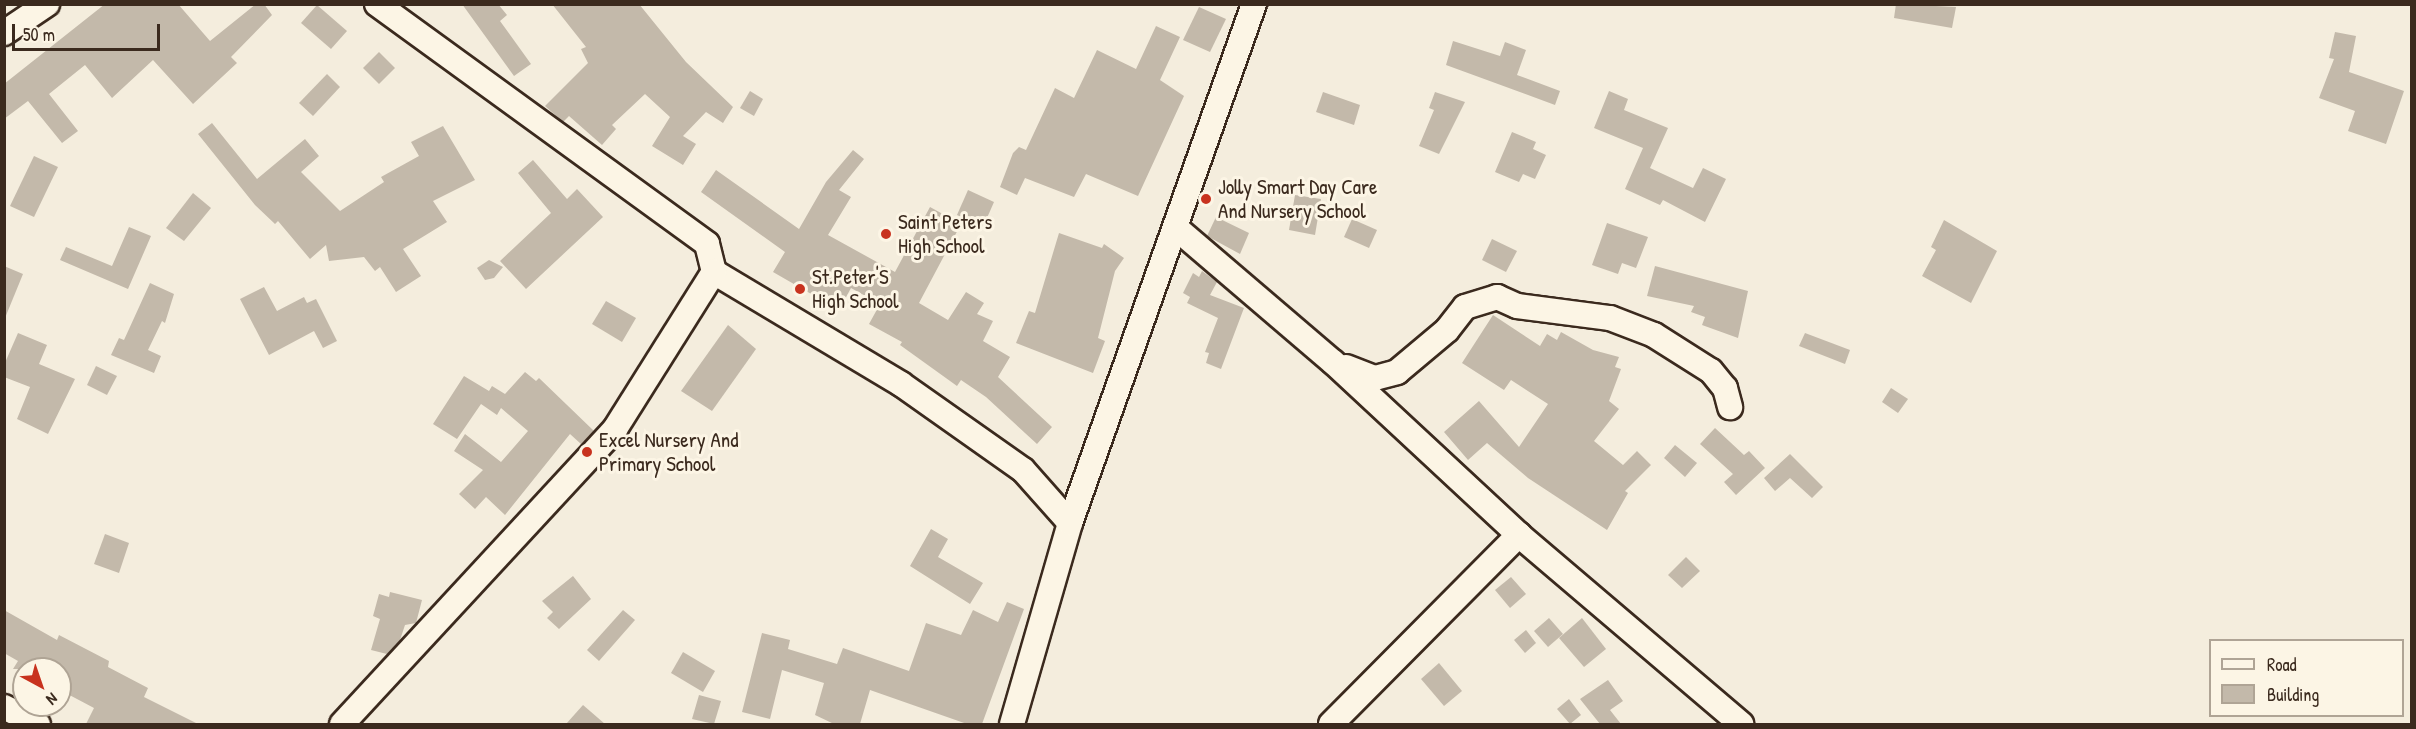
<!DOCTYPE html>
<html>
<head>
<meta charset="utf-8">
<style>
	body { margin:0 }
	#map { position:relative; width:2416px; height:729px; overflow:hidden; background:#f4eddd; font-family:"Patrick Hand",sans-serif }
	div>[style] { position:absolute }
	.building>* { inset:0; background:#c3b9aa }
	.roads { filter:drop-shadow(2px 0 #3b2a1e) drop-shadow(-2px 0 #3b2a1e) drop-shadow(0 2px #3b2a1e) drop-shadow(0 -2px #3b2a1e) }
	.minor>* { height:24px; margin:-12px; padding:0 12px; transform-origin:12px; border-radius:12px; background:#fcf5e5 }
	.dots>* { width:16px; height:16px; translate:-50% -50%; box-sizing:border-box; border:3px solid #fcf5e5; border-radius:50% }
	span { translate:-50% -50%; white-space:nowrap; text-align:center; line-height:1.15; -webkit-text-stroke:6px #fcf5e5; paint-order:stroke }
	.poi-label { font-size:21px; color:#3b2a1e }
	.left { translate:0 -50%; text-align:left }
	.frame { position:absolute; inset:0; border:6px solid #3b2a1e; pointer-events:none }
	.legend { position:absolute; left:2209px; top:639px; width:195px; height:78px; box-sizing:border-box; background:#fcf5e5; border:2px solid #afa495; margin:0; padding:8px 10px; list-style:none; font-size:18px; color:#3b2a1e }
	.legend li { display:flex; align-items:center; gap:12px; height:30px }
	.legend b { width:30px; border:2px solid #afa495 }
	.north { position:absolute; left:12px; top:657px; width:60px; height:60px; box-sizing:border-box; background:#fcf5e5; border:2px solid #afa495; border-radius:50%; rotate:140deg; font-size:16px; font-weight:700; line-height:24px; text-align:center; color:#3b2a1e }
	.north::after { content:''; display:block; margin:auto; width:21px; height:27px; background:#c8321e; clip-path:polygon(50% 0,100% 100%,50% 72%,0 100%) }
	.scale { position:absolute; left:12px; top:24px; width:148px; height:27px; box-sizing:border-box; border:3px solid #3b2a1e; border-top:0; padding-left:8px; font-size:18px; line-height:21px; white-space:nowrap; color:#3b2a1e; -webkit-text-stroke:4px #fcf5e5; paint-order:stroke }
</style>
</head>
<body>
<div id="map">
	<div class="building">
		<div style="clip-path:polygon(105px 4px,178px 4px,210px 41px,256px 4px,264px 4px,272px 15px,231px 57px,237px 63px,193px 104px,153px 60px,112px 98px,85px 65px,49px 94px,78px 131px,62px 143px,28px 101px,4px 119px,4px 84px)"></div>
		<div style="clip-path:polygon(462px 4px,498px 4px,507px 15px,500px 21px,531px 64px,514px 76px)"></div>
		<div style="clip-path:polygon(552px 4px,639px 4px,686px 62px,733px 107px,723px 123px,706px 112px,683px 136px,696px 144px,683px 165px,652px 146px,670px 117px,645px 94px,612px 125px,616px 129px,602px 145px,569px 116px,563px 122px,545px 106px,588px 63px,581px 49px,586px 47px)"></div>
		<div style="clip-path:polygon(1896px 4px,1956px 7px,1952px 28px,1894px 18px)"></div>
		<div style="clip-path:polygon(317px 5px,347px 31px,331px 49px,301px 23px)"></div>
		<div style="clip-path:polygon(1199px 7px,1226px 19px,1210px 52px,1183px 40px)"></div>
		<div style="clip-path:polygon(1156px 26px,1180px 37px,1160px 80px,1184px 96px,1138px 196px,1086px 174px,1074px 197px,1025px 178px,1017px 195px,1000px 187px,1013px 153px,1019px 147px,1026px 150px,1055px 88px,1074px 98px,1097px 50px,1136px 69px)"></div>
		<div style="clip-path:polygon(2335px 32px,2356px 36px,2349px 72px,2404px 91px,2386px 144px,2348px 131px,2355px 111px,2319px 98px,2334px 59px,2329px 58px)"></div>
		<div style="clip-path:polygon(1453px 41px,1500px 56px,1505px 42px,1526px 50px,1517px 75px,1560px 91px,1555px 105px,1446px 65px)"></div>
		<div style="clip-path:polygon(379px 52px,395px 68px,379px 84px,363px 68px)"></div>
		<div style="clip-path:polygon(327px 74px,340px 87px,313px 116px,299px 103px)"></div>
		<div style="clip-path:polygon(750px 91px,763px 99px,754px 116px,740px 108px)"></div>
		<div style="clip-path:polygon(1609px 91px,1628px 99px,1624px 110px,1668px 128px,1650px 168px,1693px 188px,1703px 168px,1726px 179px,1705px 222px,1663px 200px,1660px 205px,1625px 189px,1643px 148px,1594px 128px)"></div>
		<div style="clip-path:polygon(1323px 92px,1360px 105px,1354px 125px,1316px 112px)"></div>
		<div style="clip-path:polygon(1435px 92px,1465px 102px,1439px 154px,1419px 146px,1434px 110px,1429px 108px)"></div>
		<div style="clip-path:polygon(212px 123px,257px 179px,305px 139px,319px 156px,301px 172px,340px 211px,384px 182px,381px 177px,419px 156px,411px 142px,443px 126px,475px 180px,433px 201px,447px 222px,403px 249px,421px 276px,396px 292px,380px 267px,375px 271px,364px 257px,329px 261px,326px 245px,310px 259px,278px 221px,275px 224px,255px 205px,198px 134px)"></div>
		<div style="clip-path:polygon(1512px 132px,1536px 142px,1533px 149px,1546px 155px,1535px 179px,1523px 174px,1519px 182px,1495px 172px)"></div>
		<div style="clip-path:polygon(853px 150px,864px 159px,839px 190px,851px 197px,828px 235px,895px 272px,930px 207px,961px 224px,919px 303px,948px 320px,966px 292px,984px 303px,977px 314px,993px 321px,983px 341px,1010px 357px,998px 377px,1052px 427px,1037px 444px,986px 397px,961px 380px,957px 386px,900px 345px,902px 342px,869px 324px,880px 304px,851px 288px,839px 310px,773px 272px,785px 252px,701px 192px,716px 170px,799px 229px,826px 182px)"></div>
		<div style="clip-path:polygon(34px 156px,58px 167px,34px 217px,10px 206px)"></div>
		<div style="clip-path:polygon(533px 160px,567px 199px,577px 189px,603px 217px,526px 289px,500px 261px,551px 213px,518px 173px)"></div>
		<div style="clip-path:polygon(968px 190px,994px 202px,983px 227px,957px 215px)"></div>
		<div style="clip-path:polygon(193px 193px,211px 208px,184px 241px,166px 228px)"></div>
		<div style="clip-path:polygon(1295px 195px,1321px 199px,1315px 235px,1289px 230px)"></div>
		<div style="clip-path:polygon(1216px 217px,1249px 233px,1240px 254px,1207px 236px)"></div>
		<div style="clip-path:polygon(1352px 219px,1377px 230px,1369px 248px,1344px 237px)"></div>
		<div style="clip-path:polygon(1944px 220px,1997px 251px,1971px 303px,1922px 276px,1936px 250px,1931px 247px)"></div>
		<div style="clip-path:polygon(1607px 223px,1648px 237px,1636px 268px,1622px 263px,1618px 274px,1592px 265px)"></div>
		<div style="clip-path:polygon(129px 227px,151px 236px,128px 289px,60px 260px,66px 247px,112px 266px)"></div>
		<div style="clip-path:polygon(1059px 233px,1102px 248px,1104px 244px,1124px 258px,1115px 271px,1098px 338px,1105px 341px,1093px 373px,1016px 343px,1029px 311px,1035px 313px)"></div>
		<div style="clip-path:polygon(1492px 239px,1517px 251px,1506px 272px,1482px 260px)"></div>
		<div style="clip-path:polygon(489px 260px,503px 267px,494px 278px,485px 280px,477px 268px)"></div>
		<div style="clip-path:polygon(4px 266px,23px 274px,5px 318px,4px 318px)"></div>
		<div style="clip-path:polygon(1655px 266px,1748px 291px,1738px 338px,1702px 325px,1705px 317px,1691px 312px,1694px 306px,1647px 296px)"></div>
		<div style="clip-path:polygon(1202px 271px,1217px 282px,1210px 295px,1244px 308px,1221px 369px,1206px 363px,1209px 353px,1205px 352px,1218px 318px,1187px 303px,1190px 297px,1183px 293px,1193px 273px,1199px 277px)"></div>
		<div style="clip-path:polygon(150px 283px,174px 294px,165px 323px,162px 321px,148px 350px,161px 356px,154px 373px,111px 355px,119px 338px,124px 340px)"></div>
		<div style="clip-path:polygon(264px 287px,277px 311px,304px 297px,307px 303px,316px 299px,337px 341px,323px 348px,314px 331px,269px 355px,240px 299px)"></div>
		<div style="clip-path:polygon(606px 301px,636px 318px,622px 342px,592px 324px)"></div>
		<div style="clip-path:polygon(1493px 315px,1540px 346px,1547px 334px,1557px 340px,1561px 332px,1593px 350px,1619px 357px,1615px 367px,1621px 369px,1609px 401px,1619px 409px,1594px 441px,1623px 465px,1637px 451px,1651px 465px,1625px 491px,1628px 493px,1607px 530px,1528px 478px,1487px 443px,1468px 460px,1444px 432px,1479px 401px,1519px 447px,1548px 404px,1511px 380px,1504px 390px,1462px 363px)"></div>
		<div style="clip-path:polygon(728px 325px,756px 349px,712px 411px,681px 391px)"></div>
		<div style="clip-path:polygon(18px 333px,47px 345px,39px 364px,75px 379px,48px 434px,17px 419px,30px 387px,4px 377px,4px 365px)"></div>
		<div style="clip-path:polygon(1805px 333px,1850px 350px,1845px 364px,1799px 346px)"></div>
		<div style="clip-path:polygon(96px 366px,117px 376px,107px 395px,87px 385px)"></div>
		<div style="clip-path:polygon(525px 372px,536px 381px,539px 378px,594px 431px,581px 444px,570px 434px,505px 515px,486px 497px,475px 509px,459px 494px,483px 470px,454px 451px,465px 434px,501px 462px,528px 431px,501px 408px,497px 415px,481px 404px,457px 439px,433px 424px,464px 376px,489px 391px,492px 386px,505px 394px)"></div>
		<div style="clip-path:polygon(1891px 388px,1908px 399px,1898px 413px,1882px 402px)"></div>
		<div style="clip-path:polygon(1715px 428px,1744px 455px,1749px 451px,1765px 468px,1736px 495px,1724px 482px,1733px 474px,1700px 444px)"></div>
		<div style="clip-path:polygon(1675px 445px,1697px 463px,1685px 477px,1664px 458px)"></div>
		<div style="clip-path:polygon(1790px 454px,1823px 487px,1812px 498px,1790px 478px,1775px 491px,1764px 478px)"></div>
		<div style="clip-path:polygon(931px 529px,948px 539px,938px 557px,983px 583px,970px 604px,910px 566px)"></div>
		<div style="clip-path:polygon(105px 534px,129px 543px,119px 573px,94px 564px)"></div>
		<div style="clip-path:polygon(1686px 557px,1700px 571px,1682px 588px,1668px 575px)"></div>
		<div style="clip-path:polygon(573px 576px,591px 599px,559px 629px,547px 618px,553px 612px,542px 601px)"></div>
		<div style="clip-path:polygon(1511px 577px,1526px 594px,1510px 608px,1495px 590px)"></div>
		<div style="clip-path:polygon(390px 592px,422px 600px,416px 623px,405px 625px,400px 640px,387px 654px,371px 650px,380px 619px,373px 616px,379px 594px,389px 597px)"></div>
		<div style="clip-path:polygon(1007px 602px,1024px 609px,982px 724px,967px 724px,870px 690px,860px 724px,834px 724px,815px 715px,824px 683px,782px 670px,770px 719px,742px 712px,762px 633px,790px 640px,788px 649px,837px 664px,843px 648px,909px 671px,926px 623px,961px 635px,973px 610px,998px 622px)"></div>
		<div style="clip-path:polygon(4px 610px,57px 640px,59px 635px,109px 661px,108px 667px,148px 688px,144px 697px,198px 724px,86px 724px,94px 708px,60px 690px,60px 669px,13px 669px,18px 661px,4px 653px)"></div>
		<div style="clip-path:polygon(623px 610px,635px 620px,599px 661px,587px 650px)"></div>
		<div style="clip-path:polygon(1549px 618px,1563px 634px,1548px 647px,1534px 631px)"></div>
		<div style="clip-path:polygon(1582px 618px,1606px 649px,1584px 667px,1559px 638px)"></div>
		<div style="clip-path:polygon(1526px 630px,1536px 643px,1525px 653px,1514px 640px)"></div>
		<div style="clip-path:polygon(683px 652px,715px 671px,703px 692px,671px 673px)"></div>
		<div style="clip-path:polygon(1439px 663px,1462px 691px,1444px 706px,1421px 679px)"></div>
		<div style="clip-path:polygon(1608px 680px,1623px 701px,1610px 710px,1621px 724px,1600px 724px,1580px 699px)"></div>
		<div style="clip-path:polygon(699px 695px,721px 701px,714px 724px,692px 719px)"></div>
		<div style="clip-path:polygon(1569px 699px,1581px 715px,1570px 724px,1557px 709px)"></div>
		<div style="clip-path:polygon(583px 705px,605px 724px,566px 724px)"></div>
	</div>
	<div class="roads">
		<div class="minor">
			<div style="left:377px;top:4px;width:408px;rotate:36deg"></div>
			<div style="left:707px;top:244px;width:29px;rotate:76deg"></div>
			<div style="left:714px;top:272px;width:218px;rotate:30.9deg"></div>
			<div style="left:901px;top:384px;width:149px;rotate:35.2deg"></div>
			<div style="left:1023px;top:470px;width:71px;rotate:48.4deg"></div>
			<div style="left:4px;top:33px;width:52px;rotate:-34deg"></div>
			<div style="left:1176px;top:228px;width:206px;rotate:40.5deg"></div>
			<div style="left:1333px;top:362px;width:254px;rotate:42.9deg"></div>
			<div style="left:1519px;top:535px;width:292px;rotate:40.4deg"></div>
			<div style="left:1346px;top:367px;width:31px;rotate:21deg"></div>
			<div style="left:1375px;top:378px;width:23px;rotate:-15deg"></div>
			<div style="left:1397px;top:372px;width:65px;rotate:-40deg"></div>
			<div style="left:1447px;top:330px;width:29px;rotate:-52deg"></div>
			<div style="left:1465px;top:307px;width:34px;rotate:-17deg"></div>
			<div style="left:1497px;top:297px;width:22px;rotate:24deg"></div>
			<div style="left:1517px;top:306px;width:94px;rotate:7.4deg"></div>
			<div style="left:1610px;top:318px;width:47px;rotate:21.1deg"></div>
			<div style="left:1654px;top:335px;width:67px;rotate:32.3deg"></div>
			<div style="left:1711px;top:371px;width:22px;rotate:51deg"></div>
			<div style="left:1725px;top:388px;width:20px;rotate:75deg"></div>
			<div style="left:4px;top:707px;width:38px;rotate:27deg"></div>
			<div style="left:342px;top:724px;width:402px;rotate:-47.2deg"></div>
			<div style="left:615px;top:429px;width:186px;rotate:-57.8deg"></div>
			<div style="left:1012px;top:724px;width:209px;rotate:-73.9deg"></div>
			<div style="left:1070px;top:523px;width:551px;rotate:-70.48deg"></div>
			<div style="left:1331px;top:724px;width:267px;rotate:-45.2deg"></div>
		</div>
	</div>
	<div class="dots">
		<div style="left:1206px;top:199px;background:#c8321e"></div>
		<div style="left:886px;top:234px;background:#c8321e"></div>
		<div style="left:800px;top:289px;background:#c8321e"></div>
		<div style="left:587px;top:452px;background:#c8321e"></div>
	</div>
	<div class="poi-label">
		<span class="left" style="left:1218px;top:199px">Jolly Smart Day Care<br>And Nursery School</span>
		<span class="left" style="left:898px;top:234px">Saint Peters<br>High School</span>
		<span class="left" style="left:812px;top:289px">St.Peter'S<br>High School</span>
		<span class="left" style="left:599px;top:452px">Excel Nursery And<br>Primary School</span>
	</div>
	<div class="frame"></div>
	<ul class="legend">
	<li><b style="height:8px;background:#fcf5e5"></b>Road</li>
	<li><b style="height:16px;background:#c3b9aa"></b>Building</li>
	</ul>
	<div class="north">N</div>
	<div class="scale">50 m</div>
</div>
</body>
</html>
